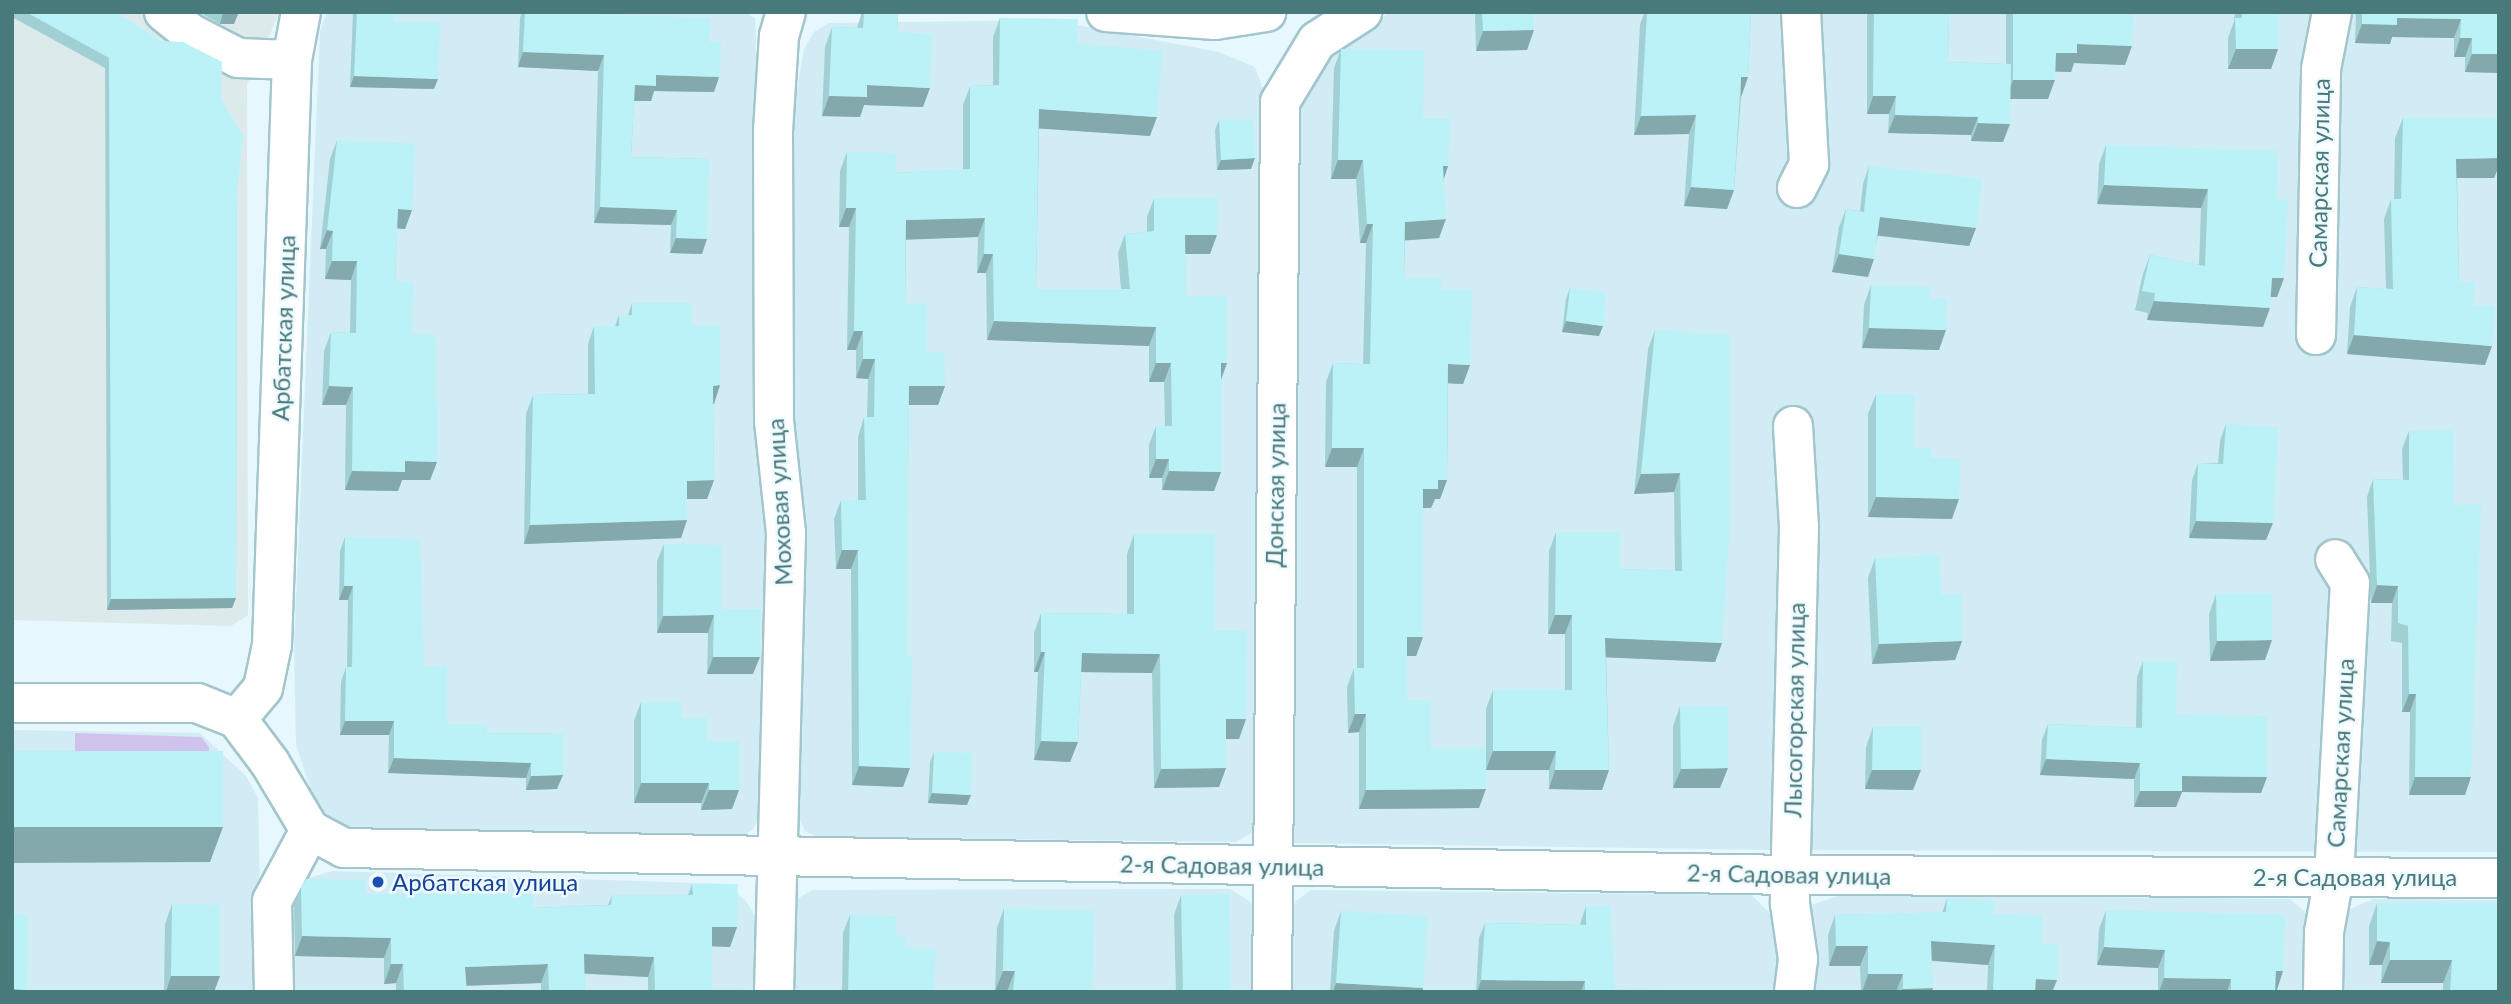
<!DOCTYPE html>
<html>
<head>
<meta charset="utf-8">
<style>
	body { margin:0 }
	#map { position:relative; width:2511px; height:1004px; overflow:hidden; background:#e6f7fe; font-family:Lato,sans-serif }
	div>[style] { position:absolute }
	.residential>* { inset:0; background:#d1ecf4 }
	.industrial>* { inset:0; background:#ddeaec }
	.green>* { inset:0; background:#cfc3ee }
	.roads { filter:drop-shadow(2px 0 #a2c6cb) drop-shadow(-2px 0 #a2c6cb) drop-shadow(0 2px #a2c6cb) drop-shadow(0 -2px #a2c6cb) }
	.minor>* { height:38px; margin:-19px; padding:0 19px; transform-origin:19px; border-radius:19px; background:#fff }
	.wall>* { inset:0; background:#a1d0d4 }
	.shaded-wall>* { inset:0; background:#83a9ad }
	.building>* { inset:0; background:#bbf2f7 }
	.dots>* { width:19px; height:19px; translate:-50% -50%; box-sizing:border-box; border:4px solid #effaff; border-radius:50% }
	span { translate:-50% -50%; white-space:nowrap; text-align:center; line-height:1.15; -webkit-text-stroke:5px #effaff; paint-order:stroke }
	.street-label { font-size:24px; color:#48797b }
	.transit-label { font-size:24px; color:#164399 }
	.left { translate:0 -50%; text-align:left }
	.frame { position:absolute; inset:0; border:14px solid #48797b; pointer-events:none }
</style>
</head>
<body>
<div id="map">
	<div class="residential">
		<div style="clip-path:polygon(327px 12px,744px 12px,755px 18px,774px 535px,760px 817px,752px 830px,737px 840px,366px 833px,320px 817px,296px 745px,294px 647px,320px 31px)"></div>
		<div style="clip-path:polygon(1390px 12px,2499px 12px,2499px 852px,1775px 850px,1295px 843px,1287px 833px,1296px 105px,1327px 55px)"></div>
		<div style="clip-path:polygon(1050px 20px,1219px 52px,1255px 67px,1269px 105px,1259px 817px,1252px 833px,1235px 842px,818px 837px,805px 831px,795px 808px,786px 418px,790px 132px,804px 49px,814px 32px,829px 23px)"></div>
		<div style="clip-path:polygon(12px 730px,200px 733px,246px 776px,258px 798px,262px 992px,12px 992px)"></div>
		<div style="clip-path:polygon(333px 871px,726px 884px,746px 901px,759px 922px,765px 992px,288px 992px,287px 906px,304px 879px)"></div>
		<div style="clip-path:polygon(1230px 889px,1251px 902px,1261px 921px,1261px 992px,792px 992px,793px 918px,799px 898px,812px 890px)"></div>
		<div style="clip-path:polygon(1311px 890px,1752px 895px,1773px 917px,1785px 992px,1287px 992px,1289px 920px,1296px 901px)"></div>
		<div style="clip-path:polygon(1840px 895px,2290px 899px,2305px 912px,2310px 930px,2310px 992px,1805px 992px,1800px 921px,1812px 905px)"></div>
		<div style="clip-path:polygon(2373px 899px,2499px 900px,2499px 992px,2335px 992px,2340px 930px,2350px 909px)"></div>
	</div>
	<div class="industrial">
		<div style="clip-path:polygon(12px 12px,280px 12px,247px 85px,248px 615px,231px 626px,12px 620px)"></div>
	</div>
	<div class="green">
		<div style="clip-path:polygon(75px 733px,201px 737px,209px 747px,209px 760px,75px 758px)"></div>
	</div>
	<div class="roads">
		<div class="minor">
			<div style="left:164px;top:12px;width:33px;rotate:39deg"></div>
			<div style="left:190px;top:33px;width:54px;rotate:27.5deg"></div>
			<div style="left:238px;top:58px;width:54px;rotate:2.1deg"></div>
			<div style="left:1106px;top:12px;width:109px;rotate:4.2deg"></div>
			<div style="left:1215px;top:20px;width:52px;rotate:-8.9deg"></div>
			<div style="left:1797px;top:188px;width:27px;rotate:-63deg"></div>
			<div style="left:1809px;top:164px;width:152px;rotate:-93deg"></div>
			<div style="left:2316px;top:335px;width:266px;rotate:-88.9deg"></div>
			<div style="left:2321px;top:69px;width:58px;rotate:-79.1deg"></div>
			<div style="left:1793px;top:426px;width:101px;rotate:86.6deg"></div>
			<div style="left:1799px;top:527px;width:377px;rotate:91.4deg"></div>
			<div style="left:1790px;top:904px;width:56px;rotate:81.7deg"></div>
			<div style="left:1798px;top:959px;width:33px;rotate:97deg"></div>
			<div style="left:12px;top:703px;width:185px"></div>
			<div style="left:197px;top:703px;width:43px;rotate:21.8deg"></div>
			<div style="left:237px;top:719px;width:55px;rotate:53.1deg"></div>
			<div style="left:270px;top:763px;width:78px;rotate:59.2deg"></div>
			<div style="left:310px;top:830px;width:38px;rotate:28deg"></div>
			<div style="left:344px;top:848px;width:1446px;rotate:1.07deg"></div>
			<div style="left:1790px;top:875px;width:709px;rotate:0.24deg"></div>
			<div style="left:237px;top:719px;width:40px;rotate:-50deg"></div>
			<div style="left:263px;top:688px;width:44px;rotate:-78.2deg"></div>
			<div style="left:272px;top:645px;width:585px;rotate:-88.04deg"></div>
			<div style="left:292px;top:60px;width:49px;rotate:-79.4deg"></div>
			<div style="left:274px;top:992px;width:91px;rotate:-91.3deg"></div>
			<div style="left:272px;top:901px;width:81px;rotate:-61.8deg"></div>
			<div style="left:774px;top:992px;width:459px;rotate:-88.5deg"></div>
			<div style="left:786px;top:533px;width:113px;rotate:-96.1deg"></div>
			<div style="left:774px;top:421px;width:290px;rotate:-90.2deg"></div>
			<div style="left:773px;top:131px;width:95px;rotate:-86.4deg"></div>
			<div style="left:779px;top:36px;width:25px;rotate:-74deg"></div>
			<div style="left:1272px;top:992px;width:890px;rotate:-89.48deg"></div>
			<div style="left:1280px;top:102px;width:71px;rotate:-58.8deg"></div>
			<div style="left:1317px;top:41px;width:54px;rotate:-32.8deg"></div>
			<div style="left:2323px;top:992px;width:60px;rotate:-89deg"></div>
			<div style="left:2324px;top:932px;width:56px;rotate:-79.7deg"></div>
			<div style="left:2334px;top:877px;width:294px;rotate:-86.9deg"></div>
			<div style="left:2350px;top:583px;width:28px;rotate:-122deg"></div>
		</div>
	</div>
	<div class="wall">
		<div style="clip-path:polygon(12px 12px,116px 12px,221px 99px,237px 194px,236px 598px,232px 608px,107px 610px,105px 68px,12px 17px)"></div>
		<div style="clip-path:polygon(204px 12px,238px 12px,238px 14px,234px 24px,220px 24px,204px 15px)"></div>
		<div style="clip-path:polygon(353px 12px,394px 12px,394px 22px,434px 89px,350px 87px)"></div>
		<div style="clip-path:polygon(522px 12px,591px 12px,591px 14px,709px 42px,719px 77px,714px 92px,654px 91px,651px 101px,634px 101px,631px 157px,709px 159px,702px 254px,670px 253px,671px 225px,594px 223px,598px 71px,518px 67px,520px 18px)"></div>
		<div style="clip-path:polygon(862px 12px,898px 12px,897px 32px,923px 107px,864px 105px,860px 117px,822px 116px,825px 47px,832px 27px,857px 28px)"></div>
		<div style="clip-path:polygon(1476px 12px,1533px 12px,1527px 50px,1476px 51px,1475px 15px)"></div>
		<div style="clip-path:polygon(1645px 12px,1751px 12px,1748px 77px,1741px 97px,1734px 190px,1727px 209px,1684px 206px,1689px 134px,1634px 135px,1640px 24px)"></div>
		<div style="clip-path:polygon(1868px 12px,1949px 12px,1948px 62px,2006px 64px,2006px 12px,2133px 12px,2125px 65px,2074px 63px,2071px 72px,2055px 72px,2048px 99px,2010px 99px,2003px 142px,1971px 141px,1971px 135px,1888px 133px,1889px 114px,1867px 114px,1867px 16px)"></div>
		<div style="clip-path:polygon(2235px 12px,2278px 12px,2278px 49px,2271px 69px,2228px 69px,2228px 38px,2234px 21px)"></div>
		<div style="clip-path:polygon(2356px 12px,2499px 12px,2499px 73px,2465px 72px,2465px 57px,2454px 57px,2454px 38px,2392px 37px,2390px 44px,2355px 43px)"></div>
		<div style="clip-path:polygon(1000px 18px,1077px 43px,1150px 136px,1039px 128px,1036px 289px,1121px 289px,1118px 253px,1125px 234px,1147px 232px,1147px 217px,1154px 198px,1210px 254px,1185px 254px,1186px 296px,1227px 363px,1221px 380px,1221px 472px,1214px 491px,1162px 490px,1162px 478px,1149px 478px,1149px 445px,1156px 426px,1165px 426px,1164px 382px,1149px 382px,1149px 346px,987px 340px,986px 273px,977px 273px,978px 237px,906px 239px,905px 303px,926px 353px,945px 386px,938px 405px,909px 405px,903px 787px,852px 785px,851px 569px,836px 569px,834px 519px,841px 500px,858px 500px,858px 437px,864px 417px,867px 417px,868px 379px,856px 378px,856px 350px,847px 350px,849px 227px,839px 227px,840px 171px,847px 152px,895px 173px,963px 170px,963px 105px,970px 86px,993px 85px,993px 37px)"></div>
		<div style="clip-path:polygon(1341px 49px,1423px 119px,1448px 166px,1444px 178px,1439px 238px,1405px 240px,1404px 278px,1441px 290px,1470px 365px,1463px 384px,1448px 383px,1447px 480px,1440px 499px,1435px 499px,1431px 508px,1423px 508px,1423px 637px,1416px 656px,1407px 656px,1407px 700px,1431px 749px,1479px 808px,1359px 809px,1359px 732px,1348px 733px,1347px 687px,1354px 668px,1357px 668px,1357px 467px,1325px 467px,1326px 382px,1333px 363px,1363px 364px,1366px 243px,1360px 243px,1356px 179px,1331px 179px,1334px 68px)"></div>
		<div style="clip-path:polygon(2403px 118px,2499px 118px,2499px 166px,2494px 178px,2457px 178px,2459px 281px,2474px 306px,2485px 365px,2347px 354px,2350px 307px,2357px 287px,2386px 289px,2384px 219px,2391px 199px,2394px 199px,2395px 138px)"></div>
		<div style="clip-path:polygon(1219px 120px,1251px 169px,1217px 170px,1215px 130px)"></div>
		<div style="clip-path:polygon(337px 140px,412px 210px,405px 229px,397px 228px,395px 281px,412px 334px,437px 462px,430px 480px,402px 480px,398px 491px,345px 490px,346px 405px,322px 405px,324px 351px,331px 332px,350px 333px,351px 280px,325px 279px,326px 249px,320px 249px,330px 159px)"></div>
		<div style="clip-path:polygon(2106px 145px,2276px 199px,2284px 278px,2277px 297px,2271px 297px,2263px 327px,2147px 320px,2148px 313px,2135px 310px,2143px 274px,2150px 255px,2199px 265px,2201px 208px,2097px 204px,2099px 164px)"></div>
		<div style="clip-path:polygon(1869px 166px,1976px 228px,1969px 246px,1878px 236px,1868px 277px,1832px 272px,1839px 227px,1846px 209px,1860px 211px,1863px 184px)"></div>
		<div style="clip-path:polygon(1871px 285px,1930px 299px,1939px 350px,1862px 348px,1864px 305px)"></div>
		<div style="clip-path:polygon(1570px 288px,1599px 336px,1562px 332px,1566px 299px)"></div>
		<div style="clip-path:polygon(632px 303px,692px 325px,720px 385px,713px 404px,714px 480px,707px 499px,687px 499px,687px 520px,681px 538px,524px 544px,526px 414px,533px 395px,588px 394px,588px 344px,594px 326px,615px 326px,619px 315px,628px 315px)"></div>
		<div style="clip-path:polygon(1655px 330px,1722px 643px,1715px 662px,1606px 657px,1609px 770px,1602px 790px,1549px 789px,1549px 770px,1486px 770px,1486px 709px,1493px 690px,1565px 690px,1565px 634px,1548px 634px,1549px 551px,1556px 532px,1620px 569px,1675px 571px,1674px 492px,1634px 494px,1648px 349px)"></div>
		<div style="clip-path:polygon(1876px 394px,1913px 448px,1931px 458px,1952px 519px,1868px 517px,1868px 414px)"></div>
		<div style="clip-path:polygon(2226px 424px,2266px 540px,2189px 538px,2192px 480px,2198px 463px,2218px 463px,2220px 441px)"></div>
		<div style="clip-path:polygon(2409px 431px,2454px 505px,2465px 795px,2409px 795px,2410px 712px,2402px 712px,2402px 643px,2391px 641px,2392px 603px,2371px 603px,2367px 497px,2373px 479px,2403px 480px,2402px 449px)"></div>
		<div style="clip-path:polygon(1134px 534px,1214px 631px,1239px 739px,1226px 739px,1226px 768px,1219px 787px,1154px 788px,1152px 673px,1081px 672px,1078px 742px,1070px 762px,1034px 760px,1038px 672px,1034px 672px,1034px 633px,1041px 613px,1127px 614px,1127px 554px)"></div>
		<div style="clip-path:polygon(345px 537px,424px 667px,447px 724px,487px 733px,563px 734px,557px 789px,526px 790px,526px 778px,388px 773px,389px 735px,340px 735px,341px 682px,346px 667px,347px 667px,348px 600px,339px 600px,340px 551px)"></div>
		<div style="clip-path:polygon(664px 544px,721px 609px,753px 674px,707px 674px,708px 633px,657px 633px,657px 561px)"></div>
		<div style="clip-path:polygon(1875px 558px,1941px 595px,1962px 641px,1955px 660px,1872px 664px,1868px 578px)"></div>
		<div style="clip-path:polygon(2216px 594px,2265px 660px,2210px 661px,2209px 614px)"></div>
		<div style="clip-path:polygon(2143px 661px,2176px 715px,2267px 777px,2261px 793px,2182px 792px,2176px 807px,2134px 807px,2134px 779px,2040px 775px,2042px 740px,2048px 724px,2136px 728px,2137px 677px)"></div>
		<div style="clip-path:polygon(641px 702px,681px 718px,707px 741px,739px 790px,732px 809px,701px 810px,701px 803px,634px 803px,634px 721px)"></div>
		<div style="clip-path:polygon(1680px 706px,1720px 788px,1673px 788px,1673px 726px)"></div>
		<div style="clip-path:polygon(1873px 727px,1913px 790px,1865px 789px,1866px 747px)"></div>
		<div style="clip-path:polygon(934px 752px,967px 805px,928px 803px,930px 762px)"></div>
		<div style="clip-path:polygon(692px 884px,737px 927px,730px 947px,712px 946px,712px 989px,741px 992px,648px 992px,648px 977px,584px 974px,585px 992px,541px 992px,541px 983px,466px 986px,467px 992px,396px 992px,396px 983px,384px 984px,384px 958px,295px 956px,294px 906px,301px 887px,365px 894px,533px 908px,608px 905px,612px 895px,688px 895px)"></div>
		<div style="clip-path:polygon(1181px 895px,1231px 992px,1176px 992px,1174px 915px)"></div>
		<div style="clip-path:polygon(1947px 898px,1993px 914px,2041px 943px,2057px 980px,2052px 992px,1987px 992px,1988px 965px,1932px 961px,1932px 992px,1861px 992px,1860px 966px,1829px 966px,1828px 935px,1835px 915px,1942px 913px)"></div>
		<div style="clip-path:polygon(2377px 903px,2499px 992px,2443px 992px,2443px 983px,2381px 983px,2382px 965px,2369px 965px,2369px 926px)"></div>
		<div style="clip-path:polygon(172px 904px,214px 992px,164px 992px,165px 924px)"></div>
		<div style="clip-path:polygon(1586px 906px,1615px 989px,1661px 992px,1476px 992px,1479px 938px,1485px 923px,1580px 925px,1581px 921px)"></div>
		<div style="clip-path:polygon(1004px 908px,1092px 992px,995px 991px,997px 928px)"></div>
		<div style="clip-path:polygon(2106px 910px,2277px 990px,2275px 990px,2275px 992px,2158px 992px,2158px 968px,2097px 965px,2099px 929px)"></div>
		<div style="clip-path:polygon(1341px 911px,1423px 988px,1422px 992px,1330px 992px,1334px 931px)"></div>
		<div style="clip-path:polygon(850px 915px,895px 935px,934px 992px,842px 992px,843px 933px)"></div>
	</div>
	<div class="shaded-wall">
		<div style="clip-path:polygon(223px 13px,238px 14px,234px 24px,220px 24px)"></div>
		<div style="clip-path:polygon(2397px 18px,2461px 19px,2454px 38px,2392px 37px,2390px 44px,2355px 43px,2362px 24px)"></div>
		<div style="clip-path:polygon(1534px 30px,1527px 50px,1476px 51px,1483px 31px)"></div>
		<div style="clip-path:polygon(2460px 38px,2472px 38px,2465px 57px,2454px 57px)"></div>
		<div style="clip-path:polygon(2077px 44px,2132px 46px,2125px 65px,2074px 63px,2071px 72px,2049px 71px,2056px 53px)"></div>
		<div style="clip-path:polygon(2236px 49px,2278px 49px,2271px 69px,2228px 69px)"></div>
		<div style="clip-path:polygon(523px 52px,604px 55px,598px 71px,518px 67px)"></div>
		<div style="clip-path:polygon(2472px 54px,2499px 54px,2499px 73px,2465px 72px)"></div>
		<div style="clip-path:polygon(656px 75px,719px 77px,714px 92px,654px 91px,651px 101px,629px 101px,635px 85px)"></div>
		<div style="clip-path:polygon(354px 76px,438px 79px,434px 89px,350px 87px)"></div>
		<div style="clip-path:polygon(1741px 77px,1748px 77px,1741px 97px)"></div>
		<div style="clip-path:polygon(2013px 80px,2055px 80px,2048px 99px,2006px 99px)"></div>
		<div style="clip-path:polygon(867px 85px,930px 88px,923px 107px,864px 105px,860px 117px,822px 116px,829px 96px)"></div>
		<div style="clip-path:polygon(1873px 96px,1896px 96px,1889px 114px,1867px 114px)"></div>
		<div style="clip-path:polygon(1039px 109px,1157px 117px,1150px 136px,1032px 128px)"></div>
		<div style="clip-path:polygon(1696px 115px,1689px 134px,1634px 135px,1641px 116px)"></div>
		<div style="clip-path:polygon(1895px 115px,1978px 117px,1971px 135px,1888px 133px)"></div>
		<div style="clip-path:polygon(1978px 123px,2010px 124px,2003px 142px,1971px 141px)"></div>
		<div style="clip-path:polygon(1255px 158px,1251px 169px,1217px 170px,1221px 160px)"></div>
		<div style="clip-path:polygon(2499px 158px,2499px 166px,2494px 178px,2449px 178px,2456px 159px)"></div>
		<div style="clip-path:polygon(1338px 160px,1363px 160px,1356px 179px,1331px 179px)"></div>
		<div style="clip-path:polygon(1443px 166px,1448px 166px,1442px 185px)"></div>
		<div style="clip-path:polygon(2104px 185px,2208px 189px,2201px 208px,2097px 204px)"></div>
		<div style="clip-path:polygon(1691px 187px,1734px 190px,1727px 209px,1684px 206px)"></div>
		<div style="clip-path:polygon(600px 207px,677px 210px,671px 225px,594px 223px)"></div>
		<div style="clip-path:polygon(846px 208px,856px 208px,849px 227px,839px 227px)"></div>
		<div style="clip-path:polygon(398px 209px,412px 210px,405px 229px,392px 228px)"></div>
		<div style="clip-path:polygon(1880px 217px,1976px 228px,1969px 246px,1874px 235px)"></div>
		<div style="clip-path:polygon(985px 218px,978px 237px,899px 240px,906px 220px)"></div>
		<div style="clip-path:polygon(1446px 219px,1439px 238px,1398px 241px,1405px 222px)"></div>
		<div style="clip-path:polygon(1367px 224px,1373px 224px,1366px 243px,1360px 243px)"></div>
		<div style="clip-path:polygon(327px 230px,333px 231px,326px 249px,320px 249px)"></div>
		<div style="clip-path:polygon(1185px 235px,1217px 235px,1210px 254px,1178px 254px)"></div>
		<div style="clip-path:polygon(676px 238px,707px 239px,702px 254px,670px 253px)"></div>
		<div style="clip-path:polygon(984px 254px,993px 254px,986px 273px,977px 273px)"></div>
		<div style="clip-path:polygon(1839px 254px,1874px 259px,1868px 277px,1832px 272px)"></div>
		<div style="clip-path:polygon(332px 261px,357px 261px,351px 280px,325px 279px)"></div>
		<div style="clip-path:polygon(2272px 278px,2284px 278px,2277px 297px,2265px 297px)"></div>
		<div style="clip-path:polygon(2154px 301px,2270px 308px,2263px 327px,2147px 320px)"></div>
		<div style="clip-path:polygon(994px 321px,1156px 327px,1149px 346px,987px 340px)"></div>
		<div style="clip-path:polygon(1566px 321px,1603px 326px,1599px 336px,1562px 332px)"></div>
		<div style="clip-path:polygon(1869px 328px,1946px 330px,1939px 350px,1862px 348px)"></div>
		<div style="clip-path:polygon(854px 331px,863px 331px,856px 350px,847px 350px)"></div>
		<div style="clip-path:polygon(2354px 335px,2492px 346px,2485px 365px,2347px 354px)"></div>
		<div style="clip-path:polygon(863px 359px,875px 359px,868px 379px,856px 378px)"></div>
		<div style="clip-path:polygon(1156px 363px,1171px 363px,1164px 382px,1149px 382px)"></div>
		<div style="clip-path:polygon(1221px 363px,1227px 363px,1220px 382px)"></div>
		<div style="clip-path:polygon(1448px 364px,1470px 365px,1463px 384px,1441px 383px)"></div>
		<div style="clip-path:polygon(720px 385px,714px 404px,706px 404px,713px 386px)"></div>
		<div style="clip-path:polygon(329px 386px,353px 387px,346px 405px,322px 405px)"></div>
		<div style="clip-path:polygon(909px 386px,945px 386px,938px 405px,902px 405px)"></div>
		<div style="clip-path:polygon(1332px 448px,1364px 448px,1357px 467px,1325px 467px)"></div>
		<div style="clip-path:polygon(1156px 459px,1169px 459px,1162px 478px,1149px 478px)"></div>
		<div style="clip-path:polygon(405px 461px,437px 462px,430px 480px,402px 480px,398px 491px,345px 490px,352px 471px)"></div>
		<div style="clip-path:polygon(1169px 471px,1221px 472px,1214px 491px,1162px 490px)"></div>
		<div style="clip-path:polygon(1680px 473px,1674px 492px,1634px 494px,1641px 474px)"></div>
		<div style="clip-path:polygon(714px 480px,707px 499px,681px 499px,687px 481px)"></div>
		<div style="clip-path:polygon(1438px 480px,1447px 480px,1440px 499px,1435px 499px,1431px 508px,1416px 508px,1423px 489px)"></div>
		<div style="clip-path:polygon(1876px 497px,1959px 499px,1952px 519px,1868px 517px)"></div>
		<div style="clip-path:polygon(687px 520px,681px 538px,524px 544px,530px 525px)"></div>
		<div style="clip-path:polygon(2196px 521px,2273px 523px,2266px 540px,2189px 538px)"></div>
		<div style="clip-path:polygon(842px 550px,858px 550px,851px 569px,836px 569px)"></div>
		<div style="clip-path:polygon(2377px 585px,2398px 586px,2392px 603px,2371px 603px)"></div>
		<div style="clip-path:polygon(344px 586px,353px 586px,348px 600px,339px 600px)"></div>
		<div style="clip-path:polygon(236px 598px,232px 608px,107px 610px,111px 599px)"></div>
		<div style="clip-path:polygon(714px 615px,708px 633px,657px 633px,663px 616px)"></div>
		<div style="clip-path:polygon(1555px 615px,1572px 615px,1565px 634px,1548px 634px)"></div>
		<div style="clip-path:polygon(1407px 637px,1423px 637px,1416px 656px,1400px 656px)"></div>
		<div style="clip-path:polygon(1605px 638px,1722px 643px,1715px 662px,1598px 657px)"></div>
		<div style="clip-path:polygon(2272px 640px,2265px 660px,2210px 661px,2217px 641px)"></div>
		<div style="clip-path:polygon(1962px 641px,1955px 660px,1872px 664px,1879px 644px)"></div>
		<div style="clip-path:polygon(1041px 652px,1045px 652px,1038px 672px,1034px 672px)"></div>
		<div style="clip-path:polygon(1082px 653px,1160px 654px,1152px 673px,1075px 672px)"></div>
		<div style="clip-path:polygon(713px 657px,760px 657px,753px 674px,707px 674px)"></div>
		<div style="clip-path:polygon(2409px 694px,2416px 694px,2410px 712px,2402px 712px)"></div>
		<div style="clip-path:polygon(1355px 714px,1366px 714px,1359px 732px,1348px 733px)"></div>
		<div style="clip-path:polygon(1226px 719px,1246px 719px,1239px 739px,1218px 739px)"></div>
		<div style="clip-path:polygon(345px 721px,394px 721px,389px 735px,340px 735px)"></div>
		<div style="clip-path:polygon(1041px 741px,1078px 742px,1070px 762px,1034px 760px)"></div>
		<div style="clip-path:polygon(1493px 751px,1556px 751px,1549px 770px,1486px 770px)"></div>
		<div style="clip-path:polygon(394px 758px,531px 763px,526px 778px,388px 773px)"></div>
		<div style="clip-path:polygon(2046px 759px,2140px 763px,2134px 779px,2040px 775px)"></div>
		<div style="clip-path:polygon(859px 766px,910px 768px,903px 787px,852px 785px)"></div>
		<div style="clip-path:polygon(1226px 768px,1219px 787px,1154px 788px,1161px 769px)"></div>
		<div style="clip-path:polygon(1728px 768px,1720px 788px,1673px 788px,1681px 769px)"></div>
		<div style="clip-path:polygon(1555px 770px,1609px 770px,1602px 790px,1549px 789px)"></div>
		<div style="clip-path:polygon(1872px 770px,1921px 770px,1913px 790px,1865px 789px)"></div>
		<div style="clip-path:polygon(563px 775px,557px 789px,526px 790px,531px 776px)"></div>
		<div style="clip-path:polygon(2182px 776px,2267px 777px,2261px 793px,2182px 792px,2176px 807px,2134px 807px,2140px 791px)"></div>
		<div style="clip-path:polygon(2415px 777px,2471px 777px,2465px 795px,2409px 795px)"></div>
		<div style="clip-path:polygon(641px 783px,709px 783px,701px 803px,634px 803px)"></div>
		<div style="clip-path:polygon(1486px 789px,1479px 808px,1359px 809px,1366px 790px)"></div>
		<div style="clip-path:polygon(709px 790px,739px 790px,732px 809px,701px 810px)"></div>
		<div style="clip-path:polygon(932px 793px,971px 795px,967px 805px,928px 803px)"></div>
		<div style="clip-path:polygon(12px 827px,223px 827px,210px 862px,12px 863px)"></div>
		<div style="clip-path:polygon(712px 927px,737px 927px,730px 947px,705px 946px)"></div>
		<div style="clip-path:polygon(302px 936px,391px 938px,384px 958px,295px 956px)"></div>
		<div style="clip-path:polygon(1931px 941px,1995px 945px,1988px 965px,1924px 960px)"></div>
		<div style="clip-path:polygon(2377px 941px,2390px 942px,2382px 965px,2369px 965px)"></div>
		<div style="clip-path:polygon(1836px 946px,1868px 946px,1860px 966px,1829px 966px)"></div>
		<div style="clip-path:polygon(2104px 947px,2165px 950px,2158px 968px,2097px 965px)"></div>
		<div style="clip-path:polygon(584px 954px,654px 957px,648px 977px,577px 973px)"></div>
		<div style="clip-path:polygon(2390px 960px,2452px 960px,2443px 983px,2381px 983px)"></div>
		<div style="clip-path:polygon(391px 964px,403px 964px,396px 983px,384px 984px)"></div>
		<div style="clip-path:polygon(548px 964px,541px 983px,458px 986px,465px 967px)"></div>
		<div style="clip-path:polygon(1003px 971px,1015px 971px,1007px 991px,995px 991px)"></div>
		<div style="clip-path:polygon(2276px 971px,2283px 971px,2277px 990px,2269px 990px)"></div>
		<div style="clip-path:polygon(1868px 974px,1903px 974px,1896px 992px,1862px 992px)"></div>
		<div style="clip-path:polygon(171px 976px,220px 976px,214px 992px,166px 992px)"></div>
		<div style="clip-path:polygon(2164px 978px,2231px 979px,2227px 992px,2159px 992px)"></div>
		<div style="clip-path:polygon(2036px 979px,2057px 980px,2052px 992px,2031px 992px)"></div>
		<div style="clip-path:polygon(1481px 980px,1585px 981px,1581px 992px,1477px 992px)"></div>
		<div style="clip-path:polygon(1336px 983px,1423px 988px,1422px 992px,1333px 992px)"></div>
		<div style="clip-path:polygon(1933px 988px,1932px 992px,1902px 992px,1903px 989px)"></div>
		<div style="clip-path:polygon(12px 989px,27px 990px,27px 992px,12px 992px)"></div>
		<div style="clip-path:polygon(655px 990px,704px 990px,703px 992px,654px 992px)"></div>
	</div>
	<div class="building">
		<div style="clip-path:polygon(26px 12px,116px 12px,162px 41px,183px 42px,222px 62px,221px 99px,243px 135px,237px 194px,236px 598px,111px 599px,109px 58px)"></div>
		<div style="clip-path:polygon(221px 12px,238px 12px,238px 14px,223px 13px)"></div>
		<div style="clip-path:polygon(357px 12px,394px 12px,394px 22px,440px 23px,438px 79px,354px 76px)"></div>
		<div style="clip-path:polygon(525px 12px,591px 12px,591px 14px,710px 18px,709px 42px,721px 42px,719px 77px,656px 75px,656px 86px,635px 85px,631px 157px,709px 159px,707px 239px,676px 238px,677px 210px,600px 207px,604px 55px,523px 52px)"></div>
		<div style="clip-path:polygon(864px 12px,898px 12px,897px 32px,932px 34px,930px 88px,867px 85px,867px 97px,829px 96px,832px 27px,863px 28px)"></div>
		<div style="clip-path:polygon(1482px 12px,1533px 12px,1534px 30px,1483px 31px)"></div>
		<div style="clip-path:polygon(1647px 12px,1751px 12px,1748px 77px,1741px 77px,1734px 190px,1691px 187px,1696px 115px,1641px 116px)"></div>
		<div style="clip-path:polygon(1874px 12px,1949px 12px,1948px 62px,2011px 64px,2010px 124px,1978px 123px,1978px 117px,1895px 115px,1896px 96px,1873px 96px)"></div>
		<div style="clip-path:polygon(2013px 12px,2133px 12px,2132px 46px,2077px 44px,2077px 53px,2056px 53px,2055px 80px,2013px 80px)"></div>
		<div style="clip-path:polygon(2242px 12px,2278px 12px,2278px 49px,2236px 49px,2235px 18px,2242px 18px)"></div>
		<div style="clip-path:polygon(2362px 12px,2499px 12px,2499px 54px,2472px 54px,2472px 38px,2460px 38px,2461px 19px,2397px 18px,2397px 25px,2362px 24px)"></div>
		<div style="clip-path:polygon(1000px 18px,1078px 19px,1077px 43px,1162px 51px,1157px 117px,1039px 109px,1036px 289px,1130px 289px,1125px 234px,1154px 231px,1154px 198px,1218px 199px,1217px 235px,1185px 235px,1186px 296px,1227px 296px,1227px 363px,1221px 363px,1221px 472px,1169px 471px,1169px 459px,1156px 459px,1156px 426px,1172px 426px,1171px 363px,1156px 363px,1156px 327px,994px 321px,993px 254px,984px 254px,985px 218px,906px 220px,905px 303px,927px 304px,926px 353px,944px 352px,945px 386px,909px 386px,907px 655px,912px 656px,910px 768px,859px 766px,858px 550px,842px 550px,841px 500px,866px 500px,864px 417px,874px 417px,875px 359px,863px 359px,863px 331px,854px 331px,856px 208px,846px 208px,847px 152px,896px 153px,895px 173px,970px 169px,970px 86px,999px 85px)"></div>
		<div style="clip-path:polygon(1341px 49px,1424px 51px,1423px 119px,1450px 119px,1448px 166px,1443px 166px,1446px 219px,1405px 222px,1404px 278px,1441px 279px,1441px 290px,1472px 290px,1470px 365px,1448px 364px,1447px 480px,1438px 480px,1438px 489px,1423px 489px,1423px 637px,1407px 637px,1407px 700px,1431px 700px,1431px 749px,1486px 748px,1486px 789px,1366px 790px,1366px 714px,1355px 714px,1354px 668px,1364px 668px,1364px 448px,1332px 448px,1333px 363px,1370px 364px,1373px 224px,1367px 224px,1363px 160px,1338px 160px)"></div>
		<div style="clip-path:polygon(2403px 118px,2499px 118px,2499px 158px,2456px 159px,2459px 281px,2475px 282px,2474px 306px,2495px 306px,2492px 346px,2354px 335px,2357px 287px,2393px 289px,2391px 199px,2401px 199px)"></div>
		<div style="clip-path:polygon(1253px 119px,1255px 158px,1221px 160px,1219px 120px)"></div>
		<div style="clip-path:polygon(337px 140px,415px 144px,412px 210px,398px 209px,395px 281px,413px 282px,412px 334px,436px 335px,437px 462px,405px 461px,405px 472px,352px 471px,353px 387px,329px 386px,331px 332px,356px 333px,357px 261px,332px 261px,333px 231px,327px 230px)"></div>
		<div style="clip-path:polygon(2106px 145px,2278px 151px,2276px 199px,2288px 200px,2284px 278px,2272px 278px,2270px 308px,2154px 301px,2155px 293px,2142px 291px,2150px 255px,2205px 266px,2208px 189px,2104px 185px)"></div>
		<div style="clip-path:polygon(1869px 166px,1982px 179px,1976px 228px,1880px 217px,1874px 259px,1839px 254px,1846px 209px,1864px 212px)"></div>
		<div style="clip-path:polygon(1871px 285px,1930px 287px,1930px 299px,1947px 299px,1946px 330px,1869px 328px)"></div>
		<div style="clip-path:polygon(1570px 288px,1606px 293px,1603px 326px,1566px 321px)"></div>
		<div style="clip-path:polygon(632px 303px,692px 303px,692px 325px,720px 325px,720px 385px,713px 386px,714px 480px,687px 481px,687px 520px,530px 525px,533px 395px,595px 394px,594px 326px,619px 326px,619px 315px,632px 315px)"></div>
		<div style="clip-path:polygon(1655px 330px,1730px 335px,1730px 520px,1722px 643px,1605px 638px,1609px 770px,1555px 770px,1556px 751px,1493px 751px,1493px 690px,1572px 690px,1572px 615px,1555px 615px,1556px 532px,1620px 532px,1620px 569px,1682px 571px,1680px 473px,1641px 474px)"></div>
		<div style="clip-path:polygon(1876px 394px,1915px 395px,1913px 448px,1931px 448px,1931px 458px,1960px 459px,1959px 499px,1876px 497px)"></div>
		<div style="clip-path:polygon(2226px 424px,2278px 427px,2273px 523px,2196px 521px,2198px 463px,2223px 464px)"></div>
		<div style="clip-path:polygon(2453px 430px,2454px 505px,2481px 504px,2471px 777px,2415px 777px,2416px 694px,2409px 694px,2408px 626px,2398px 623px,2398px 586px,2377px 585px,2373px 479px,2409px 480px,2409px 431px)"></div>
		<div style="clip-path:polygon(1134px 534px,1215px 534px,1214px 631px,1247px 631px,1246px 719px,1226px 719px,1226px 768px,1161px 769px,1160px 654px,1082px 653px,1078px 742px,1041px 741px,1045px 652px,1041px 652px,1041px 613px,1134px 614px)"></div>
		<div style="clip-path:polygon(345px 537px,420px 540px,424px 667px,447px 667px,447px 724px,487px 724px,487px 733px,563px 734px,563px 775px,531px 776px,531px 763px,394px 758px,394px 721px,345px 721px,346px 667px,352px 667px,353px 586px,344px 586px)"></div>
		<div style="clip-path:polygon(664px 544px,721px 545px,721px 609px,760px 609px,760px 657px,713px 657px,714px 615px,663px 616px)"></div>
		<div style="clip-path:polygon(1939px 555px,1941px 595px,1961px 594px,1962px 641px,1879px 644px,1875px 558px)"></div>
		<div style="clip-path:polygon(2216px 594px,2272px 594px,2272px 640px,2217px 641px)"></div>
		<div style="clip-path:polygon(2143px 661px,2177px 661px,2176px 715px,2267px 716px,2267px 777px,2182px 776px,2182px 791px,2140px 791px,2140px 763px,2046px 759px,2048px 724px,2142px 728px)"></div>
		<div style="clip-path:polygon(641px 702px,681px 702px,681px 718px,707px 718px,707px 741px,739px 741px,739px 790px,709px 790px,709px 783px,641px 783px)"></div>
		<div style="clip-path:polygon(1680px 706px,1728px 707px,1728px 768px,1681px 769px)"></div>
		<div style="clip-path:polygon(1873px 727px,1921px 727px,1921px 770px,1872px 770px)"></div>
		<div style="clip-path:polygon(12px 751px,223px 751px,223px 827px,12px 827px)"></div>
		<div style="clip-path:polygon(934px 752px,972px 753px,971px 795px,932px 793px)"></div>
		<div style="clip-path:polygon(306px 879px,365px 880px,365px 894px,533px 894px,533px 908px,611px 905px,612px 895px,693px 895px,692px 884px,738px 884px,737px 927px,712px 927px,712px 989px,742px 989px,741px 992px,704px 992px,704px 990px,655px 990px,654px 957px,584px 954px,585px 992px,549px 992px,548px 964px,465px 967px,467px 992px,404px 992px,403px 964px,391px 964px,391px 938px,302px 936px,301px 887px)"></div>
		<div style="clip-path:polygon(1229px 894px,1231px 992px,1183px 992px,1181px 895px)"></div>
		<div style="clip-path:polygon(1947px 898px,1994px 901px,1993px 914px,2042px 916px,2041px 943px,2058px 944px,2057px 980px,2036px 979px,2035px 992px,1993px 992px,1995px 945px,1931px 941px,1933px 988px,1903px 989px,1903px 974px,1868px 974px,1868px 946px,1836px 946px,1835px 915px,1946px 912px)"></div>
		<div style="clip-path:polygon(2377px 903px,2499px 903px,2499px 992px,2450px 992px,2452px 960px,2390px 960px,2390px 942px,2377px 941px)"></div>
		<div style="clip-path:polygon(172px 904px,220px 905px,220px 976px,171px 976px)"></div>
		<div style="clip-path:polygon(1610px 905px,1615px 989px,1661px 990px,1661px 992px,1585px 992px,1585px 981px,1481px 980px,1485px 923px,1586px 925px,1586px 906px)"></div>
		<div style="clip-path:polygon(1004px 908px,1094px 911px,1092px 992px,1013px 992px,1015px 971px,1003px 971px)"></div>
		<div style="clip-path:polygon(2106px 910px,2285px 915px,2283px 971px,2276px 971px,2275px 992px,2231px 992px,2231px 979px,2164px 978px,2165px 950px,2104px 947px)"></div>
		<div style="clip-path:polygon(1341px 911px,1428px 916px,1423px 988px,1336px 983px)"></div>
		<div style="clip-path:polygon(12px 915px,28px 915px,27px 990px,12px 989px)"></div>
		<div style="clip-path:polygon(850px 915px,896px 916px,895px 935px,905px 936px,905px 948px,936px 949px,934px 992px,848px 992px)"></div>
	</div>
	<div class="dots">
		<div style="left:378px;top:882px;background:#1a4fb4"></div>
	</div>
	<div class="street-label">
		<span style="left:2319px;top:173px;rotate:-89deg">Самарская улица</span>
		<span style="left:283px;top:328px;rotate:-88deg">Арбатская улица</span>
		<span style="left:1275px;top:485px;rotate:-89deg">Донская улица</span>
		<span style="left:779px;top:502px;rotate:-93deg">Моховая улица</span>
		<span style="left:1794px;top:710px;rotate:-89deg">Лысогорская улица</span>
		<span style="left:2340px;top:753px;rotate:-87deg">Самарская улица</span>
		<span style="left:1222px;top:865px;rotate:1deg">2-я Садовая улица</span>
		<span style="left:1789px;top:874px;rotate:1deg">2-я Садовая улица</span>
		<span style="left:2355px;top:877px">2-я Садовая улица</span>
	</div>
	<div class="transit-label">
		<span class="left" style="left:392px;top:882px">Арбатская улица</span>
	</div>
	<div class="frame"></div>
</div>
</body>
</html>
